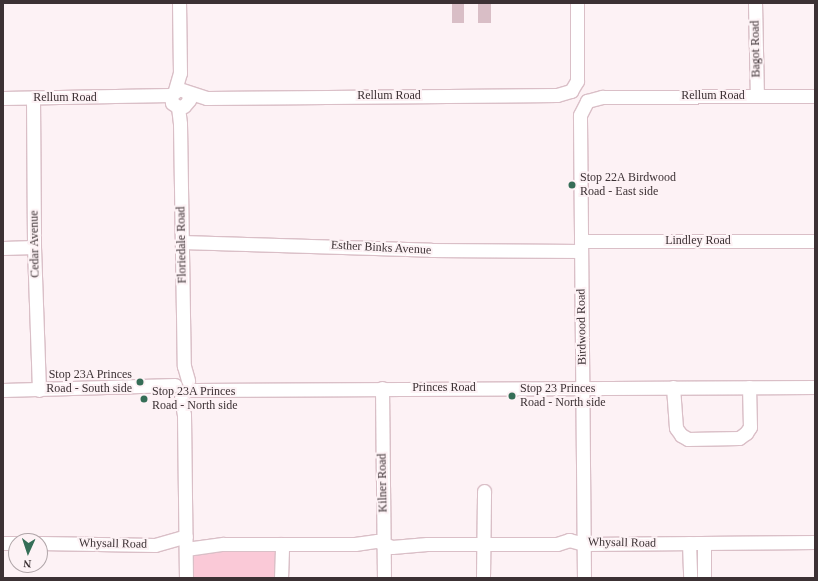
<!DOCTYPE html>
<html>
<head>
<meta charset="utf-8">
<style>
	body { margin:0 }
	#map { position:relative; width:818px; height:581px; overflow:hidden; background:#fdf2f5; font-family:Georgia,serif }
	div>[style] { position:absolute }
	.green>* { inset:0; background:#fac9d7 }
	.building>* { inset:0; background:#d9bec6 }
	.roads { filter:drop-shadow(1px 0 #dabfc7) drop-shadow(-1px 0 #dabfc7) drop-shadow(0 1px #dabfc7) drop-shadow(0 -1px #dabfc7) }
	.minor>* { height:13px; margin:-6.5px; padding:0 6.5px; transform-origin:6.5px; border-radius:6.5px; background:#fff }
	.dots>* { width:11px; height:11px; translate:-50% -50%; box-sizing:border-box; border:2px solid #fdf2f5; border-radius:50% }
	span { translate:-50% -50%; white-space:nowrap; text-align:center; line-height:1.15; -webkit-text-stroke:4px #fdf2f5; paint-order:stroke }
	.street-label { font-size:12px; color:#3c3134 }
	.poi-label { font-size:12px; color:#3c3134 }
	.left { translate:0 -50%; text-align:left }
	.right { translate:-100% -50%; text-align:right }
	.frame { position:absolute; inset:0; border:4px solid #3c3134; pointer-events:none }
	.north { position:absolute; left:8px; top:533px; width:40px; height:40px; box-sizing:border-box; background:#fdf2f5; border:1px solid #b0a5a8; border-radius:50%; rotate:183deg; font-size:11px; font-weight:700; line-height:16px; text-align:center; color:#3c3134 }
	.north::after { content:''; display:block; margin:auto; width:14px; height:18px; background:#356e57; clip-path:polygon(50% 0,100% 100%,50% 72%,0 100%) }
</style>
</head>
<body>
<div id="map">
	<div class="green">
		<div style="clip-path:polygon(282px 544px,281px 578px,186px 578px,186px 549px)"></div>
	</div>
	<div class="building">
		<div style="clip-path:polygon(452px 3px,464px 3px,464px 23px,452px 23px)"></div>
		<div style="clip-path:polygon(478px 3px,491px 3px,491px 23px,478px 23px)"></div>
	</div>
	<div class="roads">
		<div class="minor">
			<div style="left:755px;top:3px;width:93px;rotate:88.8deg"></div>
			<div style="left:175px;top:90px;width:18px;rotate:-74deg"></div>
			<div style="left:180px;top:73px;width:70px;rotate:-90.8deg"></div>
			<div style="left:188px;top:93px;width:7px;rotate:82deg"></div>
			<div style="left:189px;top:100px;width:8px;rotate:130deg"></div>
			<div style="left:184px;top:106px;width:6px;rotate:171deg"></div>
			<div style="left:178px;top:107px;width:7px;rotate:-146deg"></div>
			<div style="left:172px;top:103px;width:8px;rotate:-97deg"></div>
			<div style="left:171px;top:95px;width:10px;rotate:-37deg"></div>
			<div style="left:179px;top:89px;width:29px;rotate:18deg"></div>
			<div style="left:207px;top:98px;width:350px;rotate:-0.5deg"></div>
			<div style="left:557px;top:95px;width:15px;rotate:-16deg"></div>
			<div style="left:571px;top:91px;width:12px;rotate:-59deg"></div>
			<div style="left:577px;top:81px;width:78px;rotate:-90deg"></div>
			<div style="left:3px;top:98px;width:168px;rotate:-1deg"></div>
			<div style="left:33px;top:98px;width:149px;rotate:89.6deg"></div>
			<div style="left:34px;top:247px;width:143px;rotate:88deg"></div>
			<div style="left:178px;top:107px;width:17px;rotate:83deg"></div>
			<div style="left:180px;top:124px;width:242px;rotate:89.1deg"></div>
			<div style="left:184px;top:366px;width:15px;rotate:74deg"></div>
			<div style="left:581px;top:241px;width:234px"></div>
			<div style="left:182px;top:242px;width:249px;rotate:1.8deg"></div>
			<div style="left:431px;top:250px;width:150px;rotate:0.4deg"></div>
			<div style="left:3px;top:248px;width:31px;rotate:-2deg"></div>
			<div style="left:673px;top:387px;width:41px;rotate:85.8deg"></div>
			<div style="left:676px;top:428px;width:9px;rotate:54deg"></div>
			<div style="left:681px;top:435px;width:8px;rotate:30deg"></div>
			<div style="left:688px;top:439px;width:51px;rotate:-1.1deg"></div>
			<div style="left:739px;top:438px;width:9px;rotate:-36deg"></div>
			<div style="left:746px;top:433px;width:7px;rotate:-56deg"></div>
			<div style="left:750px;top:427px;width:40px;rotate:-91.4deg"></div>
			<div style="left:382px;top:388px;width:190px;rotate:89.4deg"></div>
			<div style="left:3px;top:390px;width:172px;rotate:-1.7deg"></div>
			<div style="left:193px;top:390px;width:622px;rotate:-0.28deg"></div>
			<div style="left:181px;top:398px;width:17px;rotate:80deg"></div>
			<div style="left:184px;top:415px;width:163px;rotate:89.3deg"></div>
			<div style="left:3px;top:543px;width:13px"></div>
			<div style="left:40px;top:543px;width:115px;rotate:1deg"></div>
			<div style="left:155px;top:545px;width:32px;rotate:-16deg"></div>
			<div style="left:689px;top:543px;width:35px;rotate:88deg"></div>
			<div style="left:704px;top:543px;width:35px;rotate:90deg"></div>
			<div style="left:186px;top:549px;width:37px;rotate:-8deg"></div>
			<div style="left:223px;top:544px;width:132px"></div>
			<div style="left:355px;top:544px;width:22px;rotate:-8deg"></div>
			<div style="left:377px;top:541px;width:16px;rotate:22deg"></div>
			<div style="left:392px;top:547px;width:35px;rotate:-5deg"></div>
			<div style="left:427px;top:544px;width:130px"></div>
			<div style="left:557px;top:544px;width:13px;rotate:-18deg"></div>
			<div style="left:569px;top:540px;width:16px;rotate:15deg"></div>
			<div style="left:584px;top:544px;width:231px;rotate:-0.5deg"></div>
			<div style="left:281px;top:578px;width:34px;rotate:-88deg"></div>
			<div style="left:483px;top:578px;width:87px;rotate:-89.3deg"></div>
			<div style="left:584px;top:578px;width:463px;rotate:-90.5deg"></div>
			<div style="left:580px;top:115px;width:16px;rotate:-63deg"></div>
			<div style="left:587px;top:101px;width:16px;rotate:-15deg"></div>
			<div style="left:602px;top:97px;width:213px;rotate:-0.3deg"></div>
		</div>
	</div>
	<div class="dots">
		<div style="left:572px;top:185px;background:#356e57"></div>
		<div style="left:140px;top:382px;background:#356e57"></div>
		<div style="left:512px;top:396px;background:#356e57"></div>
		<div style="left:144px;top:399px;background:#356e57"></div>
	</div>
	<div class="street-label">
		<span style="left:756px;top:49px;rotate:-91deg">Bagot Road</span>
		<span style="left:389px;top:96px">Rellum Road</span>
		<span style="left:713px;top:96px">Rellum Road</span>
		<span style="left:65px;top:98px">Rellum Road</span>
		<span style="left:698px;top:241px">Lindley Road</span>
		<span style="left:35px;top:244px;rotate:-91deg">Cedar Avenue</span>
		<span style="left:182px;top:245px;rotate:-91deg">Floriedale Road</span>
		<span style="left:381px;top:248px;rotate:3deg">Esther Binks Avenue</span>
		<span style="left:582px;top:327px;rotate:-91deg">Birdwood Road</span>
		<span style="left:444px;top:388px">Princes Road</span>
		<span style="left:383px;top:483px;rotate:-91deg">Kilner Road</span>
		<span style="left:622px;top:543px;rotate:1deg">Whysall Road</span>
		<span style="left:113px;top:544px;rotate:1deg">Whysall Road</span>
	</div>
	<div class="poi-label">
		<span class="left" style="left:580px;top:185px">Stop 22A Birdwood<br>Road - East side</span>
		<span class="right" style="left:132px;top:382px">Stop 23A Princes<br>Road - South side</span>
		<span class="left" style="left:520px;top:396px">Stop 23 Princes<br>Road - North side</span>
		<span class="left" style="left:152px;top:399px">Stop 23A Princes<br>Road - North side</span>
	</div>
	<div class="frame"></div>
	<div class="north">N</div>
</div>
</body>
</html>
